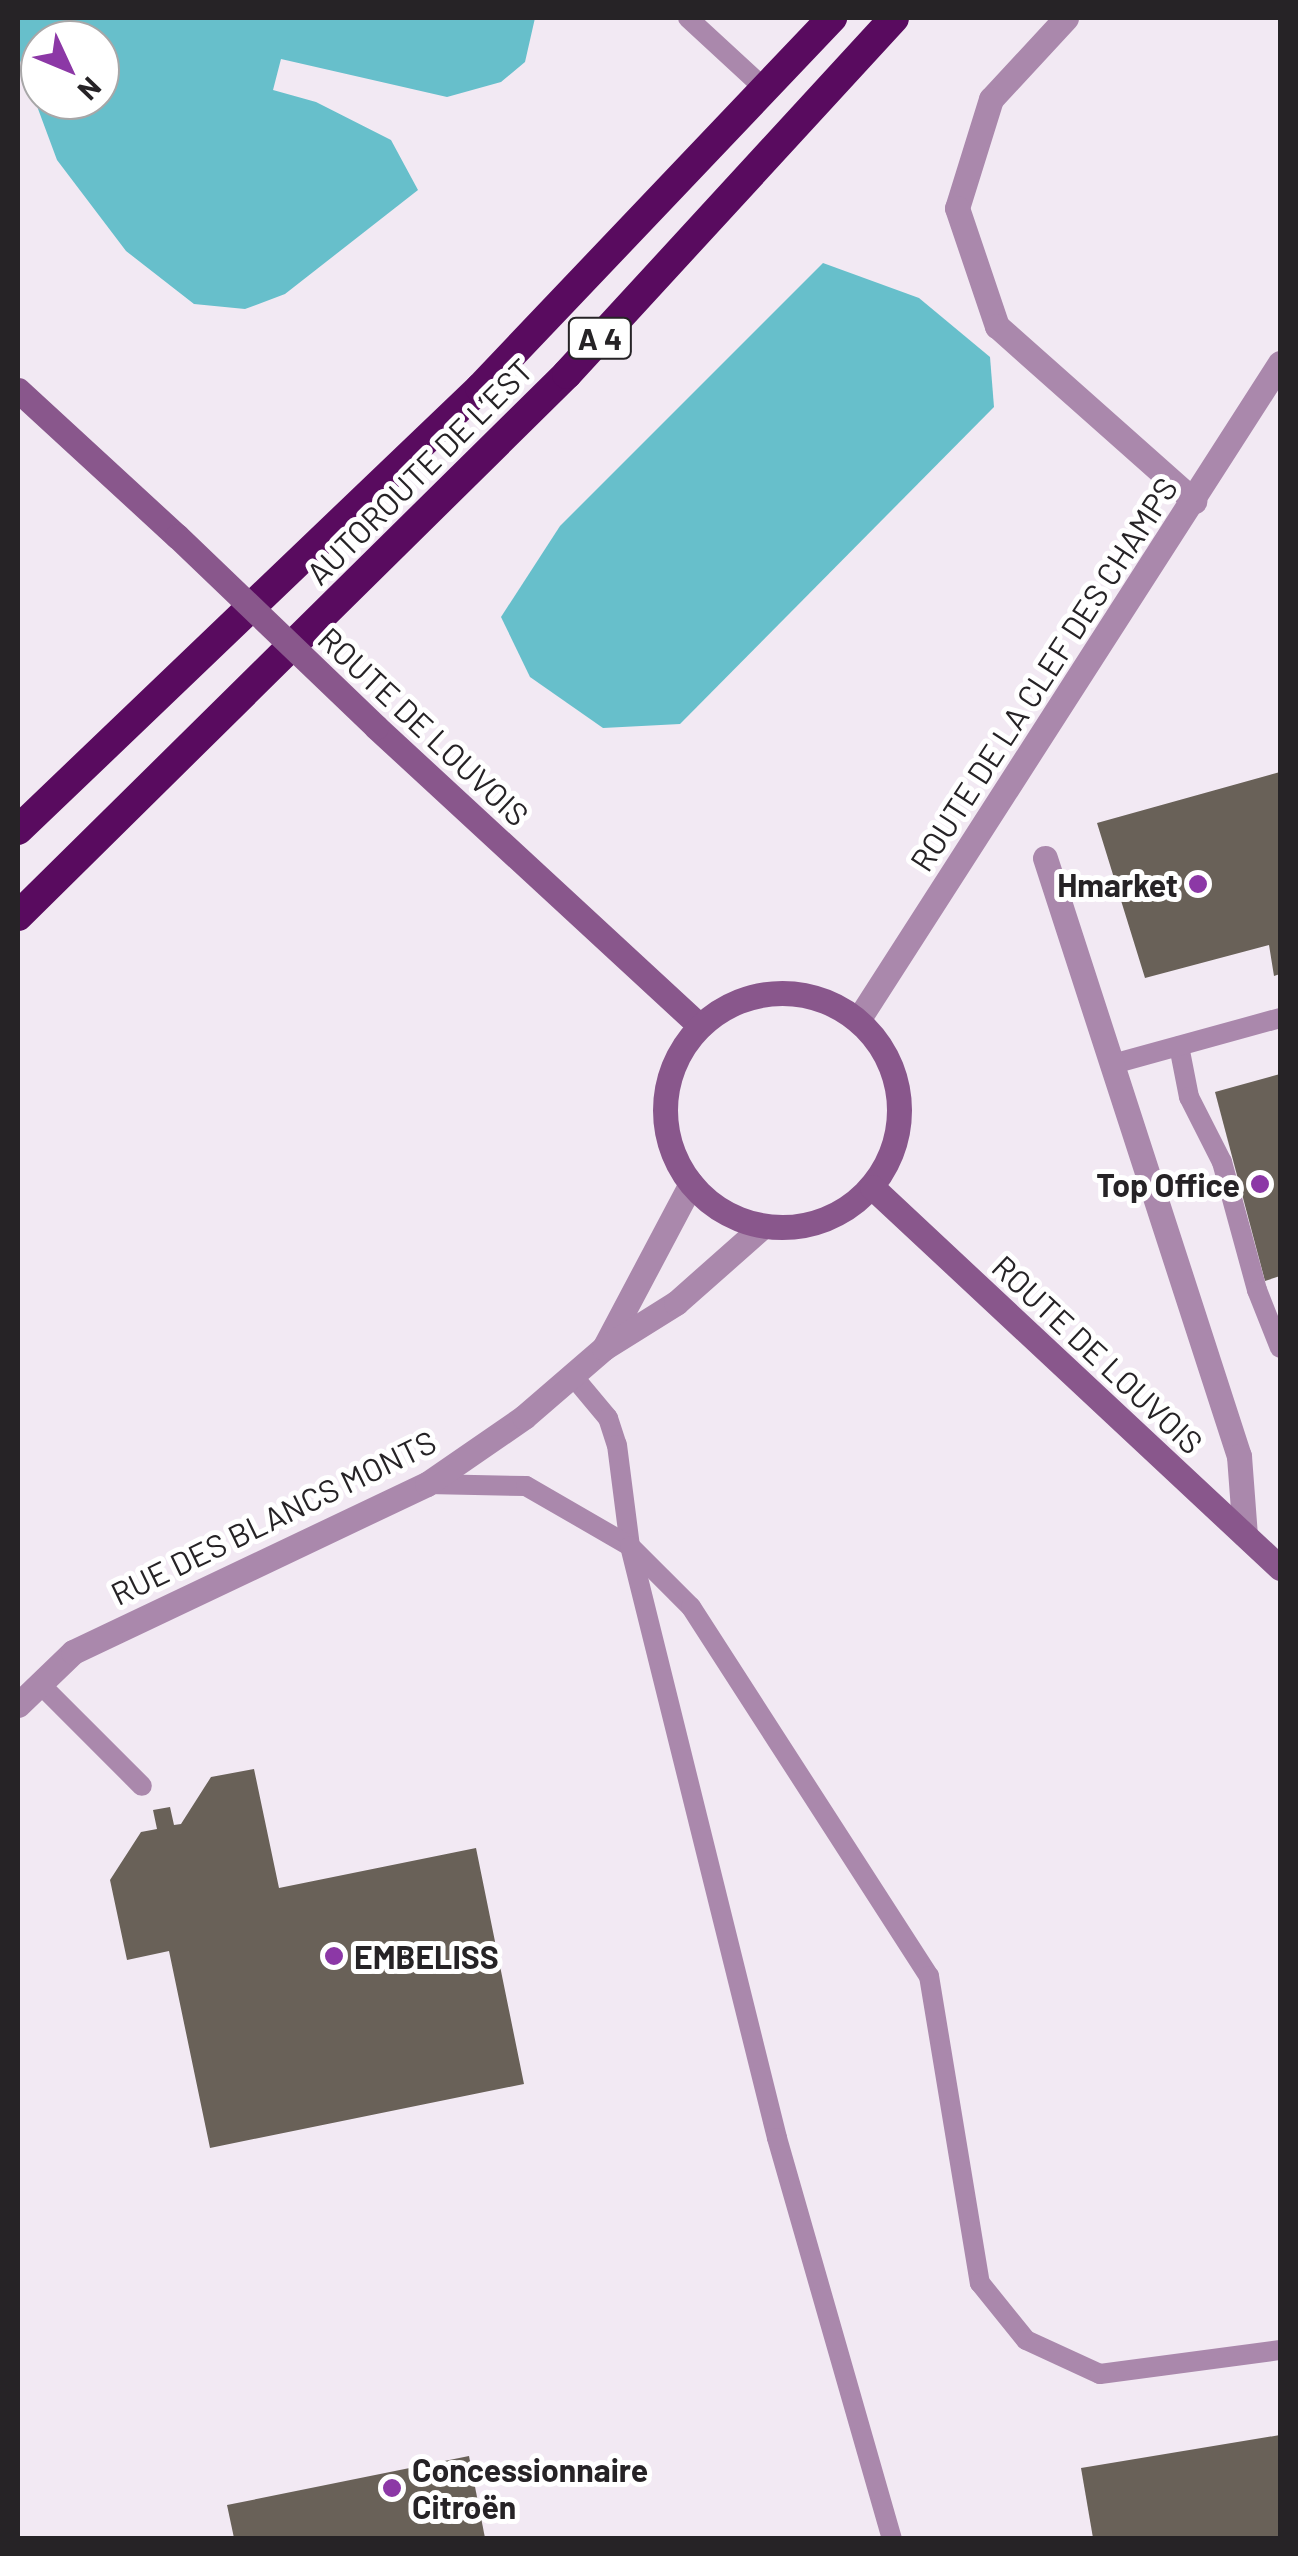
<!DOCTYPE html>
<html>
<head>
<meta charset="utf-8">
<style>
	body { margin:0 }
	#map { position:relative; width:1298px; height:2556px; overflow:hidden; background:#f2e9f3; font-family:Barlow,sans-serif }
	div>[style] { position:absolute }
	.water>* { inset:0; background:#67bfcb }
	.building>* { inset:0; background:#696158 }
	.lane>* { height:20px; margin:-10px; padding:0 10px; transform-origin:10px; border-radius:10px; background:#aa88ac }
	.street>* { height:25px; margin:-12.5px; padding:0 12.5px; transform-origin:12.5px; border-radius:12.5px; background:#aa88ac }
	.secondary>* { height:25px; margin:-12.5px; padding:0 12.5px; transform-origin:12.5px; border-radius:12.5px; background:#89578c }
	.secondary>.ring { margin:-12.5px; padding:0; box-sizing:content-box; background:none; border:25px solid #89578c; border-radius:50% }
	.highway>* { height:30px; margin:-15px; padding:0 15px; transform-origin:15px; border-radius:15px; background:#590b5f }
	.secondary-bridge>* { height:25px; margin:-12.5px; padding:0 12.5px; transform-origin:12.5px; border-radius:12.5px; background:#89578c }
	.dots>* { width:28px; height:28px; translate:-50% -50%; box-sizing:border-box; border:5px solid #fff; border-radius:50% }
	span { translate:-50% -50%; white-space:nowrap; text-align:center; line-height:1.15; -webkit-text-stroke:10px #fff; paint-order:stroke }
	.shield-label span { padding:2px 8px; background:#fff; border:2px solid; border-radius:8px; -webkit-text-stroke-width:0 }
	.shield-label { font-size:30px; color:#262326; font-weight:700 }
	.street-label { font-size:32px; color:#262326 }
	.poi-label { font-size:32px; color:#262326; font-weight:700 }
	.right { translate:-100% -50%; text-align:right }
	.left { translate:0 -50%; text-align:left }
	.frame { position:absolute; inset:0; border:20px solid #262326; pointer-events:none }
	.north { position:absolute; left:20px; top:20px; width:100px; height:100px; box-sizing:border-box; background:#fff; border:2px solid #a8a7a8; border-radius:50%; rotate:134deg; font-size:28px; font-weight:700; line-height:40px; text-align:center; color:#262326 }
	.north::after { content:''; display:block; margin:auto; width:35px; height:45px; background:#8c38a6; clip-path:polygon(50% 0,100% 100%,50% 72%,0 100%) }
</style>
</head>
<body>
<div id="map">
	<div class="water">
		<div style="clip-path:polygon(evenodd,18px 18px,535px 18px,525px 62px,501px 82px,447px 97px,281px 59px,273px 90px,316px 102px,391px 140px,418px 190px,285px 294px,245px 309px,194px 304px,126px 251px,57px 160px,18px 55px,18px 18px,40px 40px,100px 40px,100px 100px,40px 100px,40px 40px)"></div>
		<div style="clip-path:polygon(823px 263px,919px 298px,990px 357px,994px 407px,680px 724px,603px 728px,530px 677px,501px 617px,560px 526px)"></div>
	</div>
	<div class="building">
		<div style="clip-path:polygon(1280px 772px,1280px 974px,1274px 976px,1269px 945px,1145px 978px,1097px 823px)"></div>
		<div style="clip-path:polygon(1280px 1074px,1280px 1276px,1265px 1281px,1215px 1092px)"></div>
		<div style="clip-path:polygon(254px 1769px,279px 1888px,476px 1848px,524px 2084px,210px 2148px,169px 1951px,127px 1960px,110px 1880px,141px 1832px,157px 1829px,153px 1810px,170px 1807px,174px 1825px,181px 1824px,211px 1777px)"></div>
		<div style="clip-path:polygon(1280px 2435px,1280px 2538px,1093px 2538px,1081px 2468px)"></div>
		<div style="clip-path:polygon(469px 2456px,485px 2538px,234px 2538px,227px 2505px)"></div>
	</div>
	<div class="lane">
		<div style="left:688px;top:18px;width:108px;rotate:42.7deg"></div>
		<div style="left:1179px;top:1046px;width:52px;rotate:78.9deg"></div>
		<div style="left:1189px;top:1097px;width:73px;rotate:63.1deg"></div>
		<div style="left:1222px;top:1162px;width:133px;rotate:74.7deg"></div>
		<div style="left:1257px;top:1290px;width:62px;rotate:68.4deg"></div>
		<div style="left:1113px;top:1064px;width:173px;rotate:-15.4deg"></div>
		<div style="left:572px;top:1375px;width:56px;rotate:50.1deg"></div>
		<div style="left:608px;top:1418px;width:28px;rotate:72deg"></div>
		<div style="left:617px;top:1445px;width:102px;rotate:82.7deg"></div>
		<div style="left:630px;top:1546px;width:610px;rotate:76.05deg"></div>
		<div style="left:777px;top:2138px;width:416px;rotate:74deg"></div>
		<div style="left:427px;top:1484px;width:99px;rotate:1.2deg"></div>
		<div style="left:526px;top:1486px;width:120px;rotate:30deg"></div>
		<div style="left:630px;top:1546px;width:86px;rotate:45deg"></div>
		<div style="left:691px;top:1607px;width:439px;rotate:57.2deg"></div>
		<div style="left:929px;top:1976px;width:311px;rotate:80.6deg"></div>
		<div style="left:980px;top:2283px;width:73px;rotate:51.1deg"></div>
		<div style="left:1026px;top:2340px;width:81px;rotate:24.7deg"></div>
		<div style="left:1100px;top:2374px;width:182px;rotate:-7.6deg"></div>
		<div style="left:40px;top:1684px;width:144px;rotate:45deg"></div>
	</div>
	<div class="street">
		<div style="left:1066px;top:18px;width:110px;rotate:132.8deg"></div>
		<div style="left:991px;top:99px;width:114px;rotate:107.3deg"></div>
		<div style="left:957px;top:208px;width:125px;rotate:71.3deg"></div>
		<div style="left:997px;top:326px;width:264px;rotate:41.6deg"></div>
		<div style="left:1045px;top:858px;width:629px;rotate:72.03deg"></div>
		<div style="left:1239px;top:1456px;width:79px;rotate:85.7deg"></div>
		<div style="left:858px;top:1020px;width:781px;rotate:-57.29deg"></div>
		<div style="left:604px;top:1348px;width:186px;rotate:-62.1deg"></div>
		<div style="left:18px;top:1705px;width:76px;rotate:-43.9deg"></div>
		<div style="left:73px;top:1652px;width:392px;rotate:-25.4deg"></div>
		<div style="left:427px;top:1484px;width:118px;rotate:-34.6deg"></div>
		<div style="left:524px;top:1417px;width:106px;rotate:-40.8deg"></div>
		<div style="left:604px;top:1348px;width:85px;rotate:-32deg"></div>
		<div style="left:676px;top:1303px;width:116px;rotate:-41.5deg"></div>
	</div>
	<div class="secondary">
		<div style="left:18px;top:390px;width:216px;rotate:42.6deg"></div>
		<div style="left:376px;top:727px;width:441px;rotate:42.7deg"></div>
		<div class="ring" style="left:665px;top:993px;width:209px;height:209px"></div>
		<div style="left:872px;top:1187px;width:558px;rotate:43.04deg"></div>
	</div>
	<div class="highway">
		<div style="left:18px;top:830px;width:639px;rotate:-43.73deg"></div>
		<div style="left:480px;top:388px;width:511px;rotate:-46.43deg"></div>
		<div style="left:18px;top:916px;width:771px;rotate:-44.63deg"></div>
		<div style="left:567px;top:374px;width:483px;rotate:-47.4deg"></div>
	</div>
	<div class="secondary-bridge">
		<div style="left:177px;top:536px;width:276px;rotate:43.8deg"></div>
	</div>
	<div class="dots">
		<div style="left:1198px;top:884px;background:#8c38a6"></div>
		<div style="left:1260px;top:1184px;background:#8c38a6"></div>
		<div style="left:334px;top:1956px;background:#8c38a6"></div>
		<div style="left:392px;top:2488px;background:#8c38a6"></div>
	</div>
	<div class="shield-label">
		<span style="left:600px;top:338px">A 4</span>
	</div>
	<div class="street-label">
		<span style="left:419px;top:471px;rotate:-45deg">AUTOROUTE DE L’EST</span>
		<span style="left:1043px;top:674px;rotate:-57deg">ROUTE DE LA CLEF DES CHAMPS</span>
		<span style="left:424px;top:726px;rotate:43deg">ROUTE DE LOUVOIS</span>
		<span style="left:1098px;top:1354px;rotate:43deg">ROUTE DE LOUVOIS</span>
		<span style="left:273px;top:1517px;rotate:-26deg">RUE DES BLANCS MONTS</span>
	</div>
	<div class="poi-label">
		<span class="right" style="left:1178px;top:884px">Hmarket</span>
		<span class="right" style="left:1240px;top:1184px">Top Office</span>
		<span class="left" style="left:354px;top:1956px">EMBELISS</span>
		<span class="left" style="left:412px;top:2488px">Concessionnaire<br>Citroën</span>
	</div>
	<div class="frame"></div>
	<div class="north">N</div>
</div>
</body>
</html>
